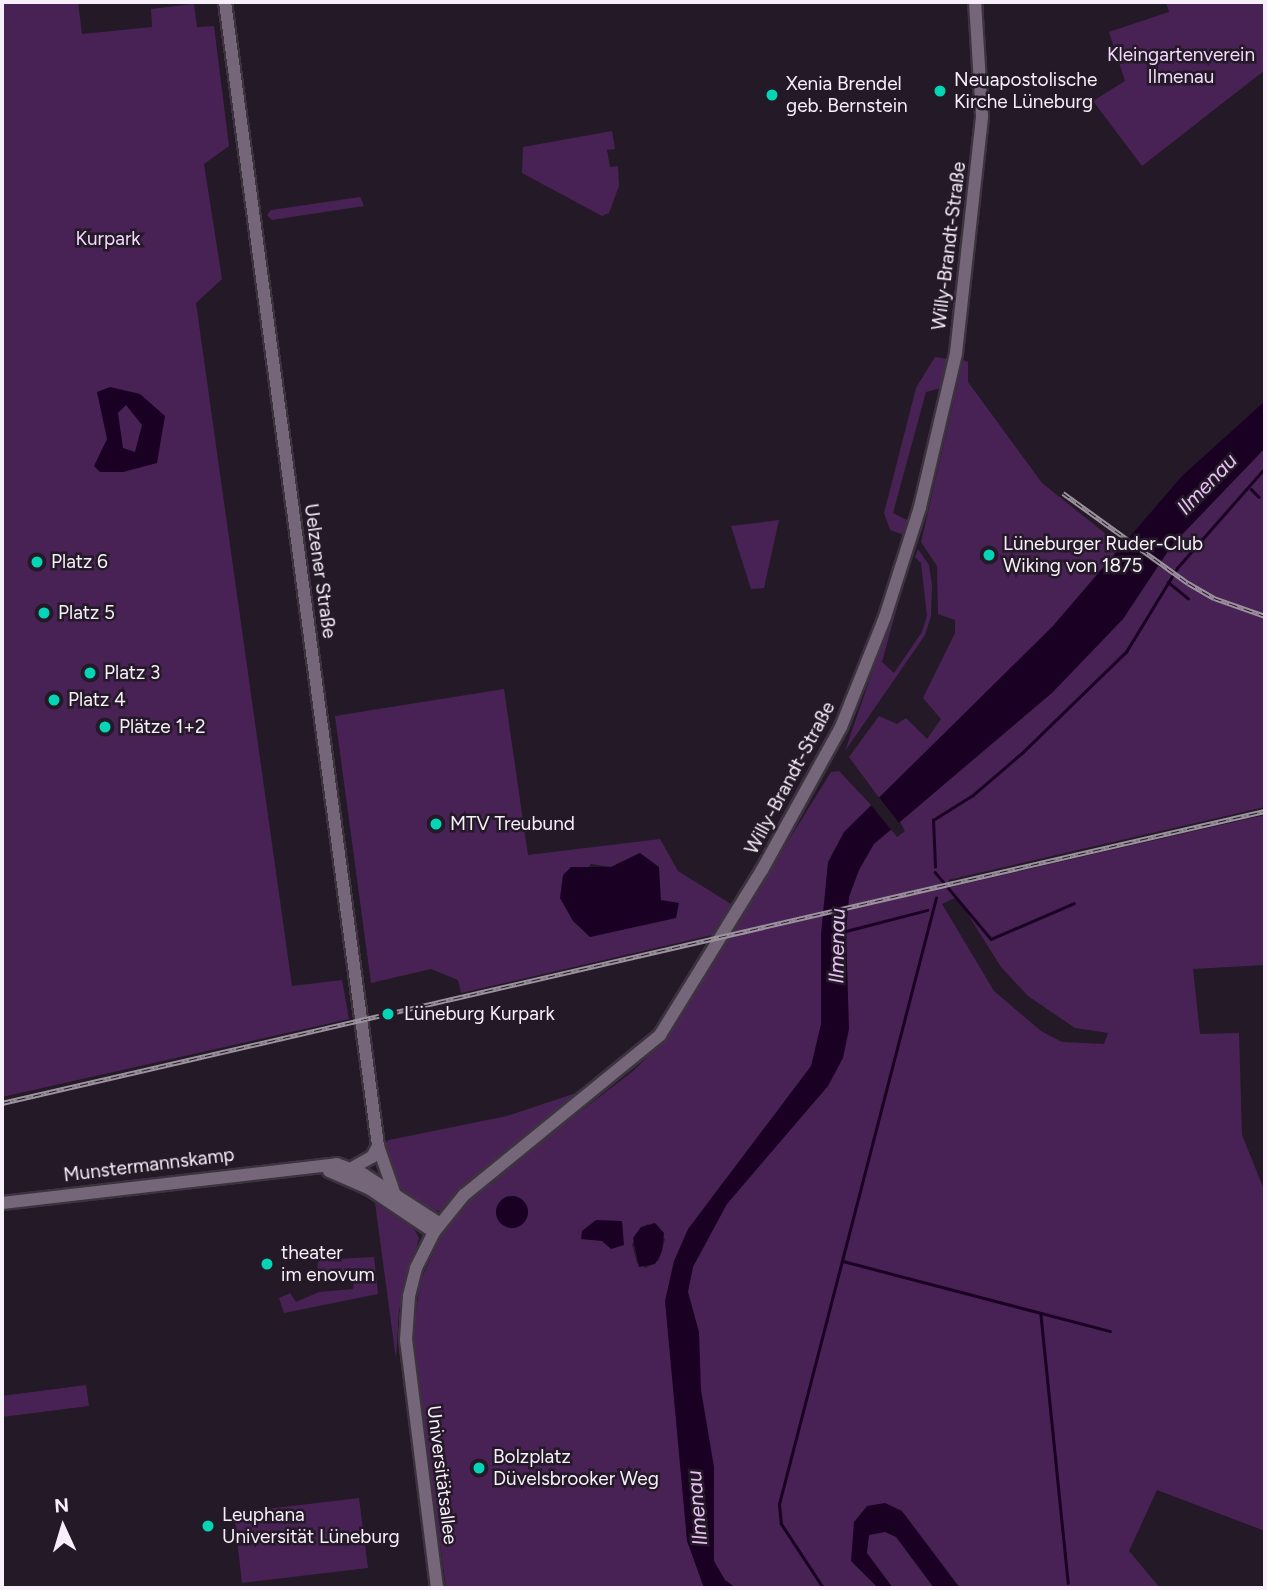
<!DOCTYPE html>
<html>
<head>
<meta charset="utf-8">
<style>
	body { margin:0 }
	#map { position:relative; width:1267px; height:1590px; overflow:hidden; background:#241927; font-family:Figtree,sans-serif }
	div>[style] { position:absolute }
	.green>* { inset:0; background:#492255 }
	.water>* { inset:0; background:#1a0023 }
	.round { border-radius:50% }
	.pier>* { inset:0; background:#241927 }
	.stream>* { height:2.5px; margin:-1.25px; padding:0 1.25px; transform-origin:1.25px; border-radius:1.25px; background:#1a0023 }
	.roads { filter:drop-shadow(2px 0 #3c333f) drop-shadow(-2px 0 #3c333f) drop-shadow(0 2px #3c333f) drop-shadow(0 -2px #3c333f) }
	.tertiary>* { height:12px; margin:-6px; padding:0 6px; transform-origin:6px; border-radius:6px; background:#756779 }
	.secondary>* { height:12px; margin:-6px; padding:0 6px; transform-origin:6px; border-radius:6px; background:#756779 }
	.rail>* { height:5px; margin-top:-2.5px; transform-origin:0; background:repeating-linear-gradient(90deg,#241927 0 8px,#9c939e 0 16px); box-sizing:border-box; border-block:2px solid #9c939e }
	.dots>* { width:19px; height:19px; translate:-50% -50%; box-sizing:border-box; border:4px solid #241927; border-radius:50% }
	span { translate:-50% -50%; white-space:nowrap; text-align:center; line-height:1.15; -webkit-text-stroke:5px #241927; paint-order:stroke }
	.park-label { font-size:19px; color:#f4d9fd }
	.poi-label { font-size:19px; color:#f7eff9 }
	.left { translate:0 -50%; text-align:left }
	.street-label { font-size:19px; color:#f7eff9 }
	.water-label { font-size:21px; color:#e9c0f5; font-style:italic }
	.frame { position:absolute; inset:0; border:4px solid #f7eff9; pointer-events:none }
	.north { position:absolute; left:28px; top:1492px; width:70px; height:70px; -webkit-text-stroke:5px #241927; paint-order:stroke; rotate:356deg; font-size:19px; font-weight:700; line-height:28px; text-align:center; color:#f7eff9 }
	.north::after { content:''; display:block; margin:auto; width:24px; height:32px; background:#f7eff9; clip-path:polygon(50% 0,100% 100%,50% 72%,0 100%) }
</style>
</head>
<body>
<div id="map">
	<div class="green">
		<div style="clip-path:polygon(2px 2px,78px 2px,82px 34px,152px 27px,151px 9px,194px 4px,197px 27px,214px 26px,229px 146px,204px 164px,222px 279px,196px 303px,292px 986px,342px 980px,349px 1019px,2px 1097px)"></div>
		<div style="clip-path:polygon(1166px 2px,1265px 2px,1265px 70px,1142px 166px,1093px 101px,1125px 81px,1109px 32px,1169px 12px)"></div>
		<div style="clip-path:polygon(612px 131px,615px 149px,607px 150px,610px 167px,618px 166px,619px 186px,609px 213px,602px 216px,522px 173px,523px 147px)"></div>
		<div style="clip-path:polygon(360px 197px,364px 206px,272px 220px,267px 215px,271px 210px)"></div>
		<div style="clip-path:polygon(935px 357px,947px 359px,941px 388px,926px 392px,893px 513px,909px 521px,904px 535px,890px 530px,884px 513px,916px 388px)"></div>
		<div style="clip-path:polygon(963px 360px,968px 362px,968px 382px,1042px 483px,1121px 546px,1053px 626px,880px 799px,849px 757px,879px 716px,897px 724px,906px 718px,927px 739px,941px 719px,923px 698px,955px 633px,955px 620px,938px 614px,937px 566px,921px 542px)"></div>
		<div style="clip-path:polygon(evenodd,1265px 448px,1265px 807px,948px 880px,951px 887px,1265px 815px,1265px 965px,1193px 969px,1200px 1034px,1239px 1033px,1242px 1135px,1265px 1192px,1265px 1531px,1157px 1490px,1129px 1551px,1160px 1588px,446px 1588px,412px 1341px,420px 1282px,446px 1225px,484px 1186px,633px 1071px,664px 1041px,831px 772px,839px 771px,872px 806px,869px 810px,887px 832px,891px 829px,897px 837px,905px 831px,899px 820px,1123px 619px,1172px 545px,1265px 448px,957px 897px,1001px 967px,1028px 996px,1075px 1028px,1108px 1033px,1104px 1044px,1062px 1042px,1041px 1031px,994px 991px,942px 904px,957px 897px,1265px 448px,647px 1224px,665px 1239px,659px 1260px,646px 1268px,637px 1263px,632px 1244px,647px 1224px)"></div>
		<div style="clip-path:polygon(779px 520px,764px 588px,751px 589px,731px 526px)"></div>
		<div style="clip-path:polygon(918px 549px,929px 565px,932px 585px,931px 616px,925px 635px,845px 751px,907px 571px,882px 662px,894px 673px,922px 632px,927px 616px,921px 563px,915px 557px)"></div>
		<div style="clip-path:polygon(evenodd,504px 689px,528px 855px,660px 839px,678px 871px,731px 904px,712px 935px,461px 993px,458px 980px,431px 969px,371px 983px,335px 716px,504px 689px,640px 853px,661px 900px,590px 937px,560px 898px,591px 864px,611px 867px,640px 853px)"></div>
		<div style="clip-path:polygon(585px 1090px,478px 1173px,441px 1211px,425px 1210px,395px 1190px,382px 1146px,389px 1140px,507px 1116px)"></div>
		<div style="clip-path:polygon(375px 1203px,414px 1229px,419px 1238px,399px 1310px,396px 1359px)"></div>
		<div style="clip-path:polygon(374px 1257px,378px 1294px,284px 1313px,279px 1298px,290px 1293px,296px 1302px,319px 1292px,353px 1289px,354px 1272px,317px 1272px,318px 1260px)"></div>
		<div style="clip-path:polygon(86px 1385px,89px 1406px,2px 1417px,2px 1396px)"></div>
		<div style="clip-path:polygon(359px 1498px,368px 1568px,242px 1583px,234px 1513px)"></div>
	</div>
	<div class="water">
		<div style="clip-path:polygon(evenodd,110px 387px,140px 394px,165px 416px,157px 463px,123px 472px,100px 472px,94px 466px,107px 439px,97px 392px,110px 387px,126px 405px,142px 425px,135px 452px,123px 448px,118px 413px,126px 405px)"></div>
		<div style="clip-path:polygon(1265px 401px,1265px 448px,1172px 545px,1123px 619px,1053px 692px,874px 844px,859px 870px,849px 897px,846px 931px,849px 1029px,843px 1058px,828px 1086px,727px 1204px,693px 1267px,688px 1292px,699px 1332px,701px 1390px,714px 1467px,714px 1561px,725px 1580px,736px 1588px,704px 1588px,687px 1541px,665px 1301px,674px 1261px,688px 1229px,811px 1066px,821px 1024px,821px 934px,828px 862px,844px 832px,1053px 626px,1182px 476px)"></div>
		<div style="clip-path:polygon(640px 853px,659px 867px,661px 900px,679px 903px,676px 918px,590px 937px,573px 921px,560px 898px,563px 875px,571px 867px,611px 867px)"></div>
		<div class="round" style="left:496px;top:1196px;width:32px;height:32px"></div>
		<div style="clip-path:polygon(596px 1220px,622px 1221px,624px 1245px,611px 1249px,602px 1241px,581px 1239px,582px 1231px)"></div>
		<div style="clip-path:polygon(655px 1223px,664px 1233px,662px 1251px,655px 1264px,639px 1267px,633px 1238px,641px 1227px)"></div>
		<div style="clip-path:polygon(885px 1503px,902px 1511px,960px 1588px,934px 1588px,896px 1537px,885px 1532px,869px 1535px,867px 1553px,893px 1588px,878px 1588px,851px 1561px,854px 1522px,867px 1506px)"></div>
	</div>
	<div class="pier">
		<div style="clip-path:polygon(1125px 536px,1164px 563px,1161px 568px,1121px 541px)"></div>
		<div style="clip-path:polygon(878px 796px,900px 824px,893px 832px,870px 804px)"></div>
	</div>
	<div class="stream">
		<div style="left:1251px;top:489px;width:11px;rotate:45deg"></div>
		<div style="left:1168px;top:582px;width:26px;rotate:39deg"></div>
		<div style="left:935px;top:867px;width:47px;rotate:-92.4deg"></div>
		<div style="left:933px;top:820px;width:47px;rotate:-32deg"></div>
		<div style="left:973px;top:795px;width:66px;rotate:-40.7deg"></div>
		<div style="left:1023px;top:752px;width:144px;rotate:-44.2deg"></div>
		<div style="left:1126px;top:652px;width:98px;rotate:-58.7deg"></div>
		<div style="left:1177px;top:568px;width:133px;rotate:-48.7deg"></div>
		<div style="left:935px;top:872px;width:87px;rotate:50.1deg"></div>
		<div style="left:991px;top:939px;width:90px;rotate:-23.4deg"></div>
		<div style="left:842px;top:932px;width:88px;rotate:-14.5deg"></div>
		<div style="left:843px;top:1261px;width:276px;rotate:14.7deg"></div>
		<div style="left:1041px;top:1315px;width:269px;rotate:84.2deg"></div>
		<div style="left:823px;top:1588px;width:77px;rotate:-123.3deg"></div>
		<div style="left:781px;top:1524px;width:20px;rotate:-96deg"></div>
		<div style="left:779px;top:1504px;width:626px;rotate:-75.48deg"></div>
	</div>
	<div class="roads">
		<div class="tertiary">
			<div style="left:225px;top:2px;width:1154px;rotate:82.38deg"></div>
			<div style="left:378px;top:1146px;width:52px;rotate:70.9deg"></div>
			<div style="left:352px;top:1168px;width:23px;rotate:-29deg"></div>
			<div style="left:372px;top:1157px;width:13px;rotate:-61deg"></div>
			<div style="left:329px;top:1171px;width:45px;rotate:23.7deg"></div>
			<div style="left:370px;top:1189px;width:77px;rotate:33.9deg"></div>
			<div style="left:2px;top:1203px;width:337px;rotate:-6.6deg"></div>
			<div style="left:337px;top:1164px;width:28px;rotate:21deg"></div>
			<div style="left:363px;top:1174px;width:92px;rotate:33deg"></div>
		</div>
		<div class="secondary">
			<div style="left:437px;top:1588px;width:250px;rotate:-97.1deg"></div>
			<div style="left:406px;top:1340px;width:44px;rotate:-86.1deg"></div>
			<div style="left:409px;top:1296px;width:29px;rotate:-76deg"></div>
			<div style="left:416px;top:1268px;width:40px;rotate:-63.4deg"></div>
			<div style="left:434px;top:1232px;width:48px;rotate:-51deg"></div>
			<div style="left:464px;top:1195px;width:253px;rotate:-39.2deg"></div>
			<div style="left:660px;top:1035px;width:194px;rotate:-58.3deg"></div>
			<div style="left:762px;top:870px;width:163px;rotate:-61.1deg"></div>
			<div style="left:841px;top:727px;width:118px;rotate:-68.2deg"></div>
			<div style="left:885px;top:617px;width:115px;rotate:-72.3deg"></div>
			<div style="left:920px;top:507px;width:158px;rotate:-76.8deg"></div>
			<div style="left:956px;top:353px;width:238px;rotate:-83.7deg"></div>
			<div style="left:982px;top:116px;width:114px;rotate:-93.5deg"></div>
		</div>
	</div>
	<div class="rail">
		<div style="left:1063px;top:493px;width:154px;rotate:35.8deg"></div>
		<div style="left:1188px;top:583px;width:30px;rotate:30deg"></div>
		<div style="left:1214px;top:598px;width:54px;rotate:19.4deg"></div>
		<div style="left:2px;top:1103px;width:1296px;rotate:-13.02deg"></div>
	</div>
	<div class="dots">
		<div style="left:940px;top:91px;background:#04d5b6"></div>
		<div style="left:772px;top:95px;background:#04d5b6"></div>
		<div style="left:989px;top:555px;background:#04d5b6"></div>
		<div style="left:37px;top:562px;background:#04d5b6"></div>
		<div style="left:44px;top:613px;background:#04d5b6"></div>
		<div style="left:90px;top:673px;background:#04d5b6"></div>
		<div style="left:54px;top:700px;background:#04d5b6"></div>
		<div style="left:105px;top:727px;background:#04d5b6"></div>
		<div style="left:436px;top:824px;background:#04d5b6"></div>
		<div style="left:388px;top:1014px;background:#04d5b6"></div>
		<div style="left:267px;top:1264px;background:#04d5b6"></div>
		<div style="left:479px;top:1468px;background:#04d5b6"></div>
		<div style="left:208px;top:1526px;background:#04d5b6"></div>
	</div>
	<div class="park-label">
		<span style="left:1181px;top:66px">Kleingartenverein<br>Ilmenau</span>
		<span style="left:108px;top:239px">Kurpark</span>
	</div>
	<div class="poi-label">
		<span class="left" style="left:954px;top:91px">Neuapostolische<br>Kirche Lüneburg</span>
		<span class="left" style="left:786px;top:95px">Xenia Brendel<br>geb. Bernstein</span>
		<span class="left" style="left:1003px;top:555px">Lüneburger Ruder-Club<br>Wiking von 1875</span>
		<span class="left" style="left:51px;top:562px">Platz 6</span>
		<span class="left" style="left:58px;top:613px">Platz 5</span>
		<span class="left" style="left:104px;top:673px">Platz 3</span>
		<span class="left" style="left:68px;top:700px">Platz 4</span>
		<span class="left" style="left:119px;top:727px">Plätze 1+2</span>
		<span class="left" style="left:450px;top:824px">MTV Treubund</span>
		<span class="left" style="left:404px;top:1014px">Lüneburg Kurpark</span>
		<span class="left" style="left:281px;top:1264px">theater<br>im enovum</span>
		<span class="left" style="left:493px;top:1468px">Bolzplatz<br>Düvelsbrooker Weg</span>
		<span class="left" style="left:222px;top:1526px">Leuphana<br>Universität Lüneburg</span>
	</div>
	<div class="street-label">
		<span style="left:949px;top:246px;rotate:-83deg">Willy-Brandt-Straße</span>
		<span style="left:320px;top:571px;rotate:82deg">Uelzener Straße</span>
		<span style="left:790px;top:778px;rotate:-62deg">Willy-Brandt-Straße</span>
		<span style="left:149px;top:1165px;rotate:-7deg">Munstermannskamp</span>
		<span style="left:442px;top:1475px;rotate:83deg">Universitätsallee</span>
	</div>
	<div class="water-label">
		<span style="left:1207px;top:484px;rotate:-46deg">Ilmenau</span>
		<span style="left:837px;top:946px;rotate:-89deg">Ilmenau</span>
		<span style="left:697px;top:1508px;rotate:-95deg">Ilmenau</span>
	</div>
	<div class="frame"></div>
	<div class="north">N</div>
</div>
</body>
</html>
